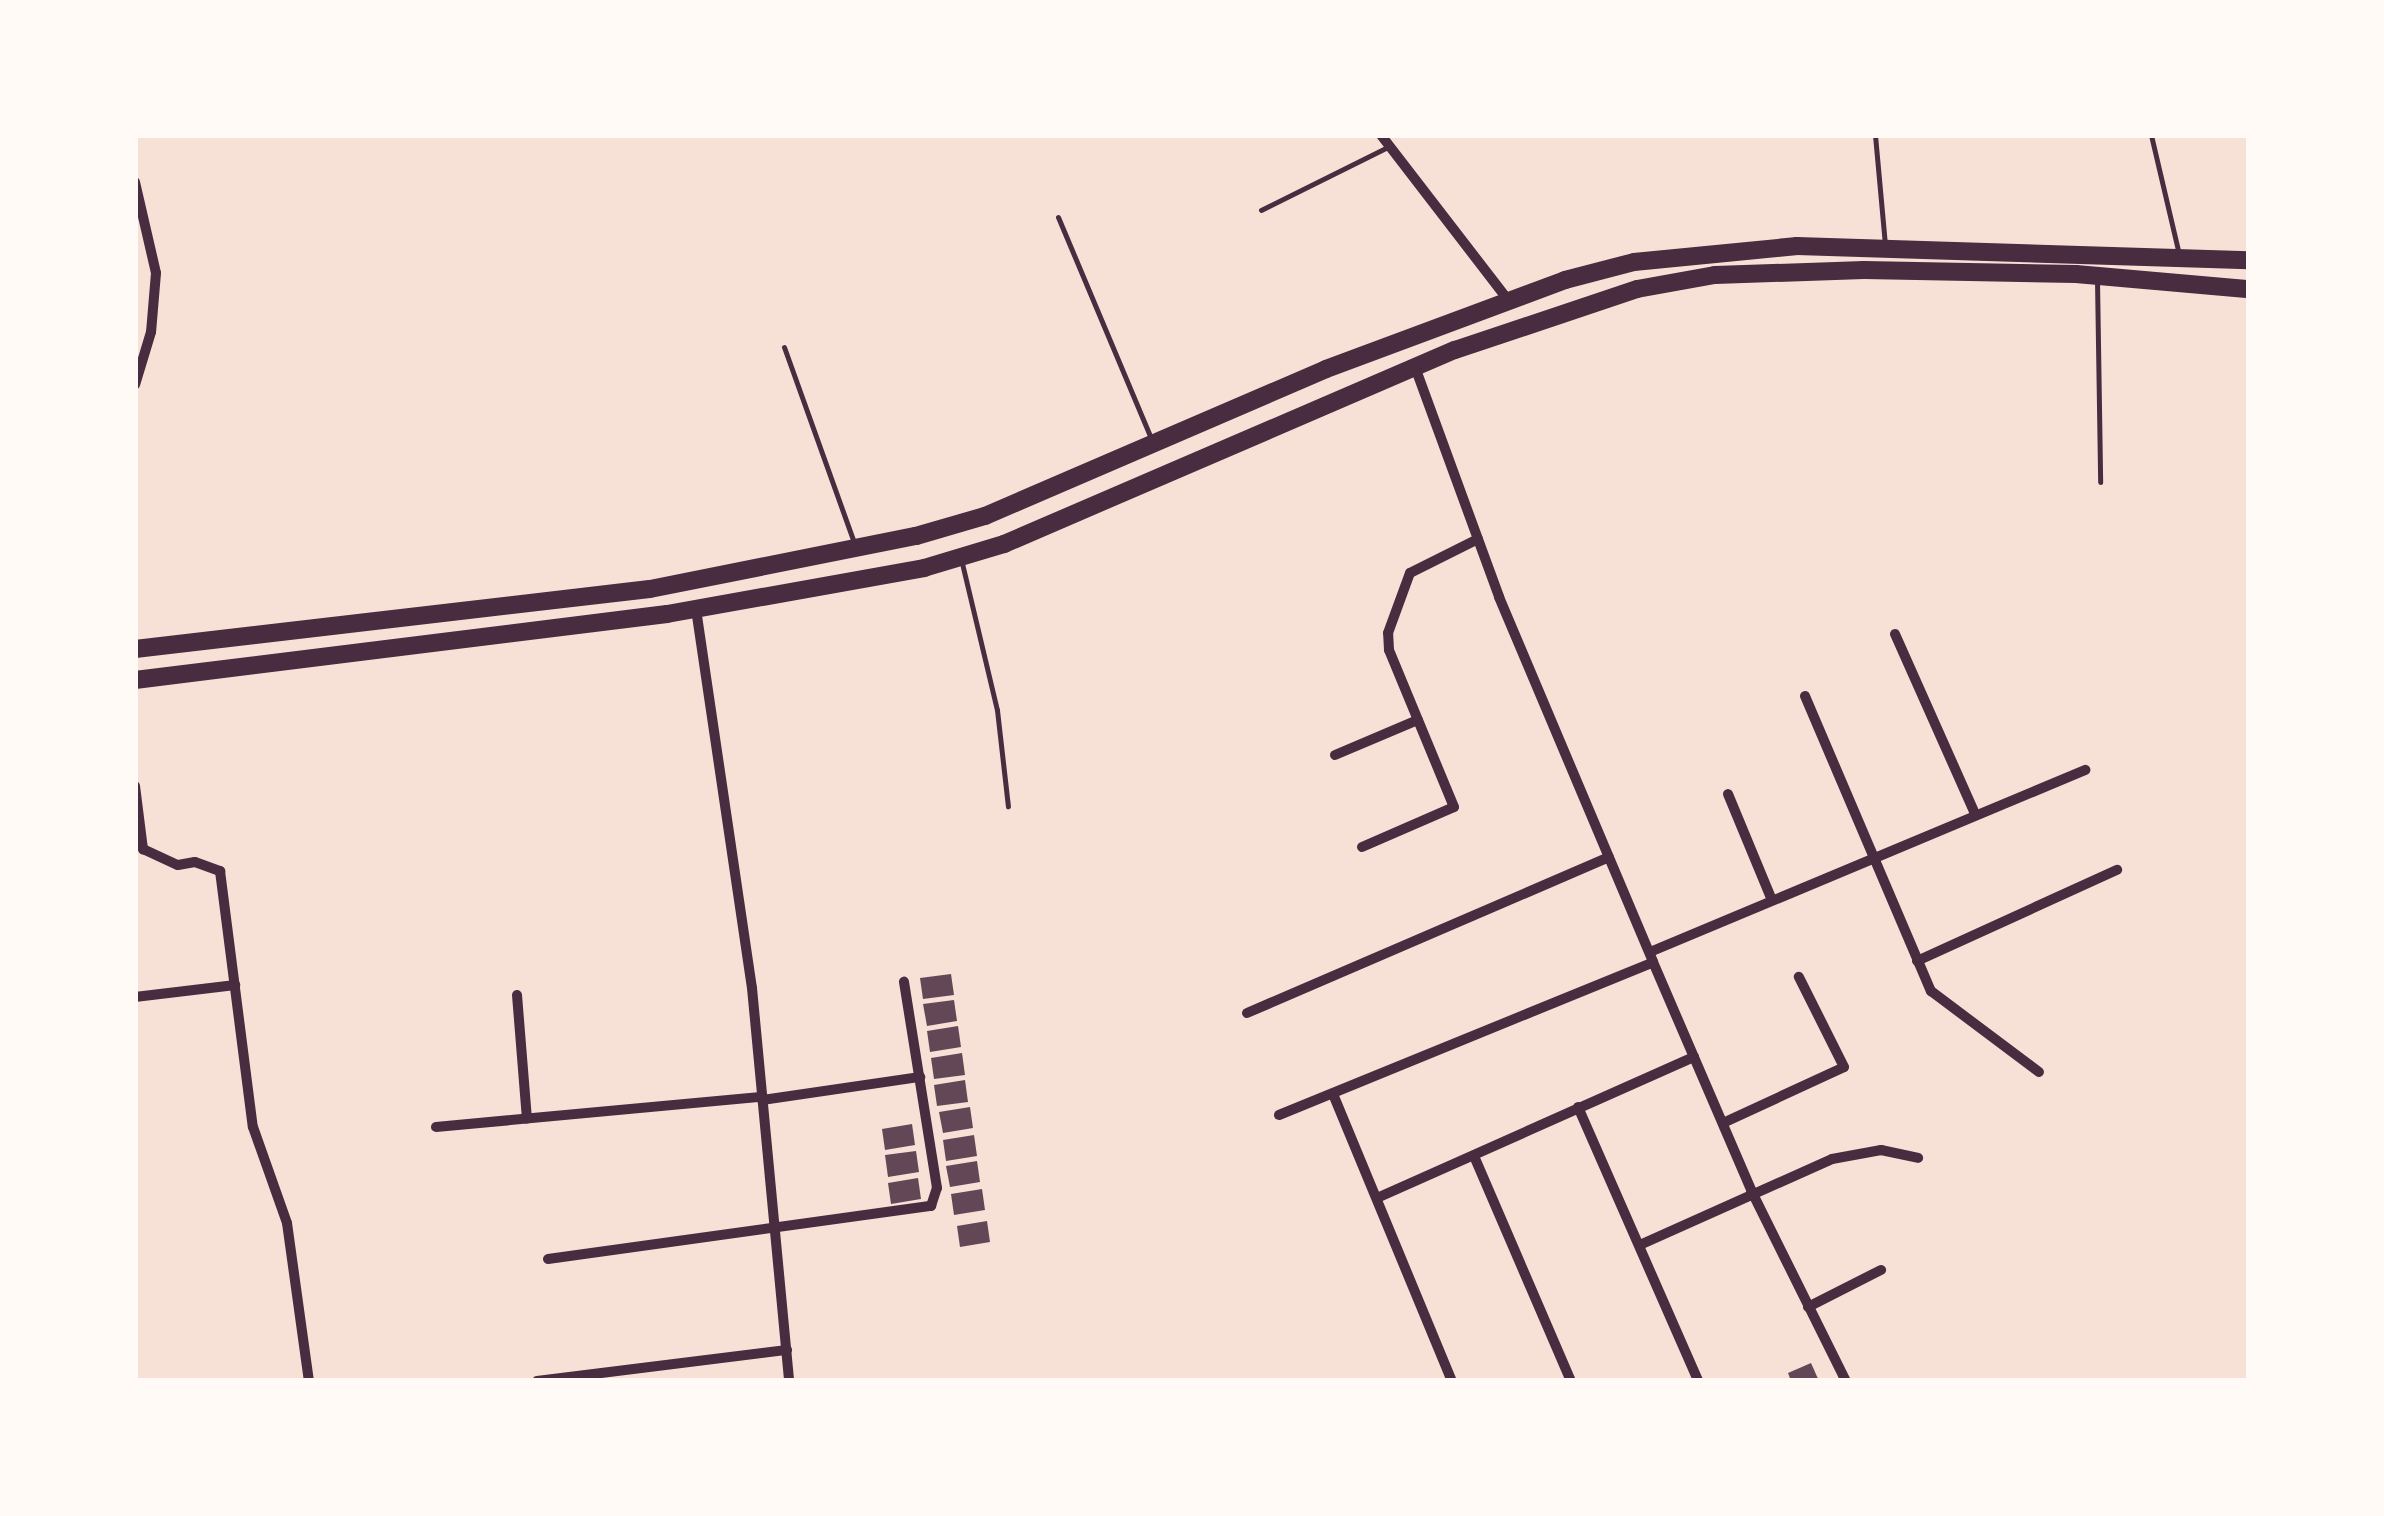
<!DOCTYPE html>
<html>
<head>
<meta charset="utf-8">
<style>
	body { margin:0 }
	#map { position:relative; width:2384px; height:1516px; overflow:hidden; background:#f7e1d7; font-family:Roboto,sans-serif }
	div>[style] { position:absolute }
	.building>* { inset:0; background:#644757 }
	.service>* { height:5px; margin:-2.5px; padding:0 2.5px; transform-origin:2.5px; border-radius:2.5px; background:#4a2c40 }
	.minor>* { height:10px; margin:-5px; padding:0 5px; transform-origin:5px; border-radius:5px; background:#4a2c40 }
	.primary>* { height:18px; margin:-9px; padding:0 9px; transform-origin:9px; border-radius:9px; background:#4a2c40 }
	span { translate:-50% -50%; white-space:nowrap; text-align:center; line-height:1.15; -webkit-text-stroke:10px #fffaf5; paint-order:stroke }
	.frame { position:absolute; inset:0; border:138px solid #fffaf5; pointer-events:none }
</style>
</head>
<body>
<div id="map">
	<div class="building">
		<div style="clip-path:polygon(951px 974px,954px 995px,923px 999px,920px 978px)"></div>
		<div style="clip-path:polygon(954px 1000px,957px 1021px,927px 1026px,923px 1004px)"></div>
		<div style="clip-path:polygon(958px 1026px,961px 1047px,930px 1052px,927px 1031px)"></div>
		<div style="clip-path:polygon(962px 1053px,965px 1075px,934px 1079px,931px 1058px)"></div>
		<div style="clip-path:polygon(965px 1080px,968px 1102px,937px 1106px,934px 1085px)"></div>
		<div style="clip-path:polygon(970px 1107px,973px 1128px,943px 1133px,939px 1112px)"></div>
		<div style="clip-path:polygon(912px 1124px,915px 1145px,885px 1150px,882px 1129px)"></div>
		<div style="clip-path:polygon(974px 1135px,977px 1156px,946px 1161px,943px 1140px)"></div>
		<div style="clip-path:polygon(916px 1151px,919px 1172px,888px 1177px,885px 1155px)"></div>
		<div style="clip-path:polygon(977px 1161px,980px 1182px,950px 1187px,946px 1166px)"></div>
		<div style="clip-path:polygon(918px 1178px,921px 1199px,891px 1204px,888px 1183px)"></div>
		<div style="clip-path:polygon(982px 1189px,985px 1210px,954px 1215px,951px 1194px)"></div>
		<div style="clip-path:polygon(987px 1221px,990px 1242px,960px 1247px,957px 1226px)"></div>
		<div style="clip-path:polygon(1811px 1363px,1819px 1381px,1791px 1381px,1788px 1373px)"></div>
	</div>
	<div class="service">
		<div style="left:1875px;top:135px;width:109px;rotate:84.8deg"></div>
		<div style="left:2151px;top:135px;width:122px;rotate:76.8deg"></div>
		<div style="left:1261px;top:210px;width:142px;rotate:-26.4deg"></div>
		<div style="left:1058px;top:217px;width:243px;rotate:67.2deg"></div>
		<div style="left:2097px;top:280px;width:202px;rotate:89.1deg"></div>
		<div style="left:784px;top:347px;width:207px;rotate:70.3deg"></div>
		<div style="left:961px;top:559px;width:155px;rotate:76.6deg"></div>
		<div style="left:997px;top:710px;width:97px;rotate:83.5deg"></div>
	</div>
	<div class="minor">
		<div style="left:1381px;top:135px;width:210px;rotate:52.4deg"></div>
		<div style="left:135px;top:182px;width:93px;rotate:77deg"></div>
		<div style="left:156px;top:273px;width:59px;rotate:94.8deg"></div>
		<div style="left:151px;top:332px;width:55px;rotate:106.8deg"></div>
		<div style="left:1415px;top:367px;width:245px;rotate:69.9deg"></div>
		<div style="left:1499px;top:597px;width:396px;rotate:67.1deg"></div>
		<div style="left:1653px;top:962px;width:248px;rotate:66.7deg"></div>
		<div style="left:1751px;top:1190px;width:213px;rotate:63.6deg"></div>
		<div style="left:696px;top:609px;width:383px;rotate:81.6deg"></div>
		<div style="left:752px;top:988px;width:395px;rotate:84.6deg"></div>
		<div style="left:1895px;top:634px;width:197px;rotate:66deg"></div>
		<div style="left:1805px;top:696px;width:321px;rotate:66.9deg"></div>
		<div style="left:1931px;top:991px;width:135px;rotate:36.9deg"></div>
		<div style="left:1335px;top:755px;width:90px;rotate:-22.9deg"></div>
		<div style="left:135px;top:786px;width:64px;rotate:82.8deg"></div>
		<div style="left:143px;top:849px;width:38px;rotate:25deg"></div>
		<div style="left:178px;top:865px;width:17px;rotate:-10deg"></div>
		<div style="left:195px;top:862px;width:27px;rotate:20deg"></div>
		<div style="left:220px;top:871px;width:258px;rotate:82.7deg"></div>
		<div style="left:253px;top:1127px;width:102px;rotate:70.5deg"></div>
		<div style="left:287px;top:1223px;width:160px;rotate:82.1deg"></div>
		<div style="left:1728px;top:794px;width:115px;rotate:67.5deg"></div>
		<div style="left:1362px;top:847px;width:100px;rotate:-23.5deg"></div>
		<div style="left:1454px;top:807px;width:170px;rotate:-112.5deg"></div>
		<div style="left:1389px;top:650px;width:17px;rotate:-93deg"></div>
		<div style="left:1388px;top:633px;width:64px;rotate:-69.9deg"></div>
		<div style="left:1410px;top:573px;width:76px;rotate:-26.6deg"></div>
		<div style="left:1650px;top:952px;width:472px;rotate:-22.7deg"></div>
		<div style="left:1917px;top:961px;width:220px;rotate:-24.5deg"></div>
		<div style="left:517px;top:995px;width:124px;rotate:85.4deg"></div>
		<div style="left:135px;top:997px;width:101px;rotate:-6.8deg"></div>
		<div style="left:1247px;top:1013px;width:394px;rotate:-23.3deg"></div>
		<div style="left:1333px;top:1094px;width:311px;rotate:67.5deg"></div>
		<div style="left:762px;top:1100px;width:160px;rotate:-8.3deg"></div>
		<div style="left:1578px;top:1107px;width:299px;rotate:66.3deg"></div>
		<div style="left:1279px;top:1115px;width:404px;rotate:-22.2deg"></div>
		<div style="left:1723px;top:1123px;width:133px;rotate:-24.8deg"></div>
		<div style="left:1844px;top:1067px;width:101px;rotate:-116.6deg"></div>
		<div style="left:436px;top:1127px;width:326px;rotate:-5.3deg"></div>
		<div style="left:1474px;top:1156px;width:245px;rotate:66.7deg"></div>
		<div style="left:1377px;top:1198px;width:347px;rotate:-24deg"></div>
		<div style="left:1642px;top:1244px;width:208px;rotate:-24.1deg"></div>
		<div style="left:1832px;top:1159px;width:50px;rotate:-10.4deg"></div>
		<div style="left:1881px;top:1150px;width:38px;rotate:12deg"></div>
		<div style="left:548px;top:1259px;width:387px;rotate:-7.9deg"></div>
		<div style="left:931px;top:1206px;width:19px;rotate:-72deg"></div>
		<div style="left:937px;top:1188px;width:209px;rotate:-99.1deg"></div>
		<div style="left:1808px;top:1307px;width:82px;rotate:-26.9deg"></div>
		<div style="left:537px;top:1381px;width:252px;rotate:-7.1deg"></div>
	</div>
	<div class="primary">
		<div style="left:135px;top:649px;width:518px;rotate:-6.65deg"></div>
		<div style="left:650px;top:589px;width:271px;rotate:-11.3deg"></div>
		<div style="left:916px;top:536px;width:72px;rotate:-16.2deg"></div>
		<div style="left:985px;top:516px;width:371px;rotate:-23.3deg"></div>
		<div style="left:1326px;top:369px;width:255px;rotate:-20.4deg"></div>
		<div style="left:1565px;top:280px;width:71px;rotate:-14.6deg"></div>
		<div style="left:1634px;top:262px;width:164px;rotate:-5.6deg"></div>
		<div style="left:1797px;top:246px;width:452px;rotate:1.8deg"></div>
		<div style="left:135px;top:680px;width:536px;rotate:-7.07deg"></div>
		<div style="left:667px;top:614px;width:261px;rotate:-10.1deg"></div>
		<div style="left:924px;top:568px;width:84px;rotate:-16.7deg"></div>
		<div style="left:1004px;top:544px;width:491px;rotate:-23.3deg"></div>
		<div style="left:1455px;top:350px;width:192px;rotate:-18.5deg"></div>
		<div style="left:1637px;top:289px;width:79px;rotate:-10.2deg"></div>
		<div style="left:1715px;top:275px;width:149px;rotate:-1.9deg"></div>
		<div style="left:1864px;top:270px;width:212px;rotate:1.1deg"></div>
		<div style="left:2076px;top:274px;width:174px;rotate:5deg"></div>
	</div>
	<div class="frame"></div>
</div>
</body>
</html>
